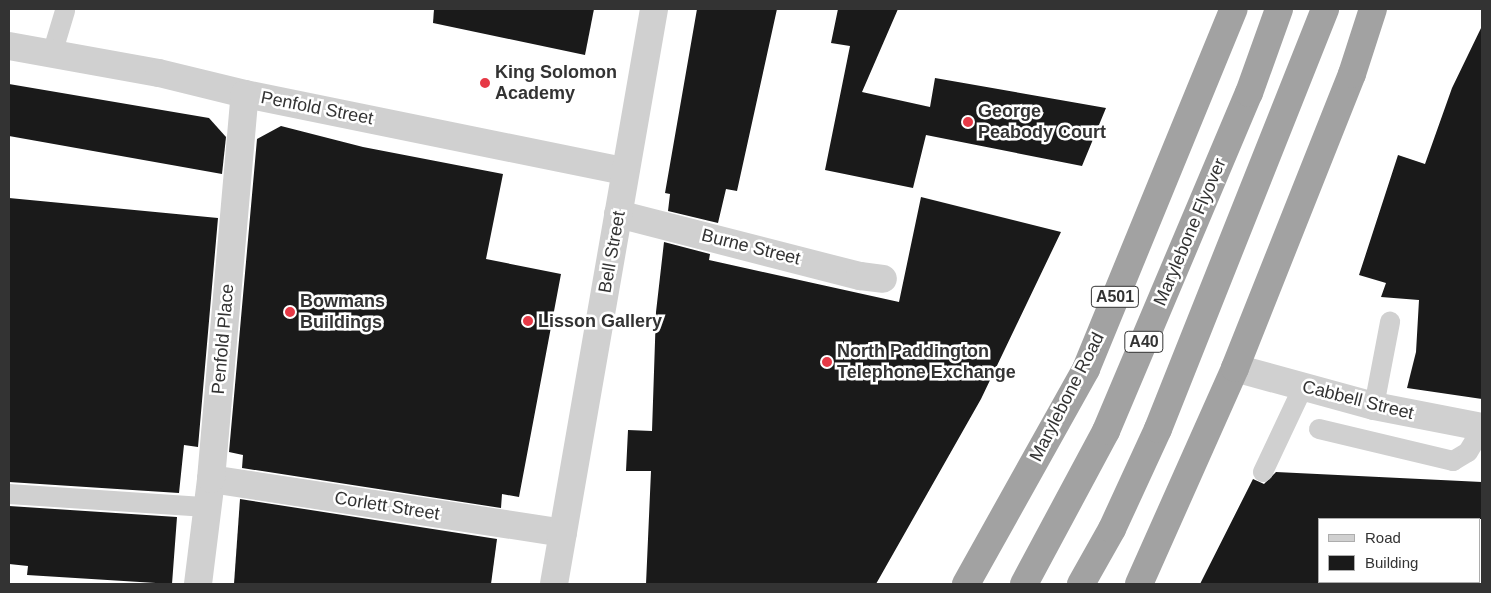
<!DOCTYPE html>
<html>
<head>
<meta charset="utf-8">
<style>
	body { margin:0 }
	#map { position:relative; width:1491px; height:593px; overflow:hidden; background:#fff; font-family:Helvetica,sans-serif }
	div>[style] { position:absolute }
	.building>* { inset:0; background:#1a1a1a }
	.service>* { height:20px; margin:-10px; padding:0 10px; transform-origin:10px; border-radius:10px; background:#d0d0d0 }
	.minor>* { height:28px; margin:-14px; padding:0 14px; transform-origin:14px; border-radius:14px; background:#d0d0d0 }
	.trunk>* { height:28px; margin:-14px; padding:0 14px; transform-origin:14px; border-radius:14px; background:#a2a2a2 }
	.dots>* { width:14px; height:14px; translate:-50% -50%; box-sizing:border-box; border:2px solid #fff; border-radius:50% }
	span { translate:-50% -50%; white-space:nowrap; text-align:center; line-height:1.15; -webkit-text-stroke:5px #fff; paint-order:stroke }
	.shield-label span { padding:1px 4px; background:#fff; border:1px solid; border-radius:4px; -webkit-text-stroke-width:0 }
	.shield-label { font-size:16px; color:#333; font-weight:700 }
	.poi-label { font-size:18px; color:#333; font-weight:700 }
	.left { translate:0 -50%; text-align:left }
	.street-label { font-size:18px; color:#333 }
	.frame { position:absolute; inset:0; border:10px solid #333; pointer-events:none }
	.legend { position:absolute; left:1318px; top:518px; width:162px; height:65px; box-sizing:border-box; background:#fff; border:1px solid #adadad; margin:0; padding:6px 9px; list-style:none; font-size:15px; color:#333 }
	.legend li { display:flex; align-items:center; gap:10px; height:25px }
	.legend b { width:25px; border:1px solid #adadad }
</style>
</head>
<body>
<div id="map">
	<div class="building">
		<div style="clip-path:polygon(434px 9px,594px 9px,585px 55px,433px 23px)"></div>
		<div style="clip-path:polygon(697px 9px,777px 9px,737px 191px,726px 189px,718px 223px,668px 211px,670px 194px,665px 193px)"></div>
		<div style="clip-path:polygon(838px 9px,898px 9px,862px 92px,930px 107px,935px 78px,1106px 108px,1082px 166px,926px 135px,913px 188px,825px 170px,850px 46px,831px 43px)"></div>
		<div style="clip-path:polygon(1482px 26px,1482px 399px,1407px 388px,1416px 352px,1419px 300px,1381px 297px,1386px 283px,1359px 275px,1398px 155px,1425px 164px,1452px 88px)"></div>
		<div style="clip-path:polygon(9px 84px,209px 118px,226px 137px,222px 174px,9px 136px)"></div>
		<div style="clip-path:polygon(281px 126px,363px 147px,503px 174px,486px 259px,561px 274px,519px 497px,502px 494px,501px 508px,242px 468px,243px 455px,229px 452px,257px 139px)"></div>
		<div style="clip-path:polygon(921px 197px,1061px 232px,981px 399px,876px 584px,646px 584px,651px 471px,626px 471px,628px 430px,652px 431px,656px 312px,664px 242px,710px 254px,709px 260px,899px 302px)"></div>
		<div style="clip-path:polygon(9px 198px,218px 218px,198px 447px,184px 445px,179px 493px,9px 482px)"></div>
		<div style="clip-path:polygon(1276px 472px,1482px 482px,1482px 519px,1320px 519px,1320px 584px,1200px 584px,1253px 479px,1264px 484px)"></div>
		<div style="clip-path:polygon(240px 499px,497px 539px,491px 584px,234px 584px)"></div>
		<div style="clip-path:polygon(9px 506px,177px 517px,172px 584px,27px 575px,28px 566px,9px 564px)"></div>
	</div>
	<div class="service">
		<div style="left:52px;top:54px;width:45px;rotate:-73.2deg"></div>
		<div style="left:1374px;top:406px;width:86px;rotate:-79.2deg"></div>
		<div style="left:1319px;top:429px;width:138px;rotate:13.4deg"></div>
		<div style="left:1453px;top:461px;width:17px;rotate:-31deg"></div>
		<div style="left:1468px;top:452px;width:27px;rotate:-59deg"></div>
		<div style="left:1263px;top:472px;width:94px;rotate:-64.8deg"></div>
		<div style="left:9px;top:494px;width:198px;rotate:3.8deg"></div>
	</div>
	<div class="minor">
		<div style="left:9px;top:46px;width:152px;rotate:10.2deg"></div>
		<div style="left:159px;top:73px;width:89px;rotate:13.7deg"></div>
		<div style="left:245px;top:94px;width:388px;rotate:11.5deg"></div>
		<div style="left:618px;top:214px;width:250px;rotate:14.4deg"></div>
		<div style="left:860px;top:276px;width:23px;rotate:7deg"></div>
		<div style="left:1235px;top:368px;width:144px;rotate:15.3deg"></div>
		<div style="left:1374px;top:406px;width:110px;rotate:11deg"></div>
		<div style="left:211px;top:479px;width:356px;rotate:8.7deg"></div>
		<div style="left:198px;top:584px;width:106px;rotate:-82.9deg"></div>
		<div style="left:211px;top:479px;width:386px;rotate:-85deg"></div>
		<div style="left:554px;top:584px;width:584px;rotate:-80.13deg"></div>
	</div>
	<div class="trunk">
		<div style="left:966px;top:584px;width:246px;rotate:-60.8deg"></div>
		<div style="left:1086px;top:369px;width:389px;rotate:-67.7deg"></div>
		<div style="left:1024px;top:584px;width:174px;rotate:-61.8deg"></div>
		<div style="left:1106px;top:431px;width:367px;rotate:-67.1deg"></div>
		<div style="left:1249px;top:93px;width:89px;rotate:-70.3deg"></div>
		<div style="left:1081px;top:584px;width:63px;rotate:-60.6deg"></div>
		<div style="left:1112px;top:529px;width:110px;rotate:-65.3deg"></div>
		<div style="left:1158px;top:429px;width:452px;rotate:-68.3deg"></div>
		<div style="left:1139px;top:584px;width:236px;rotate:-66deg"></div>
		<div style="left:1235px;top:368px;width:316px;rotate:-68.3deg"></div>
		<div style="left:1352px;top:74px;width:68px;rotate:-72.1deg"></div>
	</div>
	<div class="dots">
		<div style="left:485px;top:83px;background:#e63946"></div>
		<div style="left:968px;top:122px;background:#e63946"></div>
		<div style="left:290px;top:312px;background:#e63946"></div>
		<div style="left:528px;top:321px;background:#e63946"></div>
		<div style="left:827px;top:362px;background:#e63946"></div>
	</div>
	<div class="shield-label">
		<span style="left:1115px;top:297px">A501</span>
		<span style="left:1144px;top:342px">A40</span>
	</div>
	<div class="poi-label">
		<span class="left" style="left:495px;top:83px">King Solomon<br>Academy</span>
		<span class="left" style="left:978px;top:122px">George<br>Peabody Court</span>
		<span class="left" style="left:300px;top:312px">Bowmans<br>Buildings</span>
		<span class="left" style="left:538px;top:321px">Lisson Gallery</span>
		<span class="left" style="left:837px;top:362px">North Paddington<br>Telephone Exchange</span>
	</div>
	<div class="street-label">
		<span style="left:317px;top:108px;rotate:11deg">Penfold Street</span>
		<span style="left:1190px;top:232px;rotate:-67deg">Marylebone Flyover</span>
		<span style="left:751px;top:247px;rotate:14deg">Burne Street</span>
		<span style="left:612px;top:252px;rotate:-80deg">Bell Street</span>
		<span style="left:223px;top:339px;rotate:-85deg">Penfold Place</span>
		<span style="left:1067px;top:397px;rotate:-63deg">Marylebone Road</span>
		<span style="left:1358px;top:400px;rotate:14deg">Cabbell Street</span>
		<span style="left:387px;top:506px;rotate:9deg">Corlett Street</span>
	</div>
	<div class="frame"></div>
	<ul class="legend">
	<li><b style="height:6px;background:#d0d0d0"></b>Road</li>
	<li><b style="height:14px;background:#1a1a1a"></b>Building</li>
	</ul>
</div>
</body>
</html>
